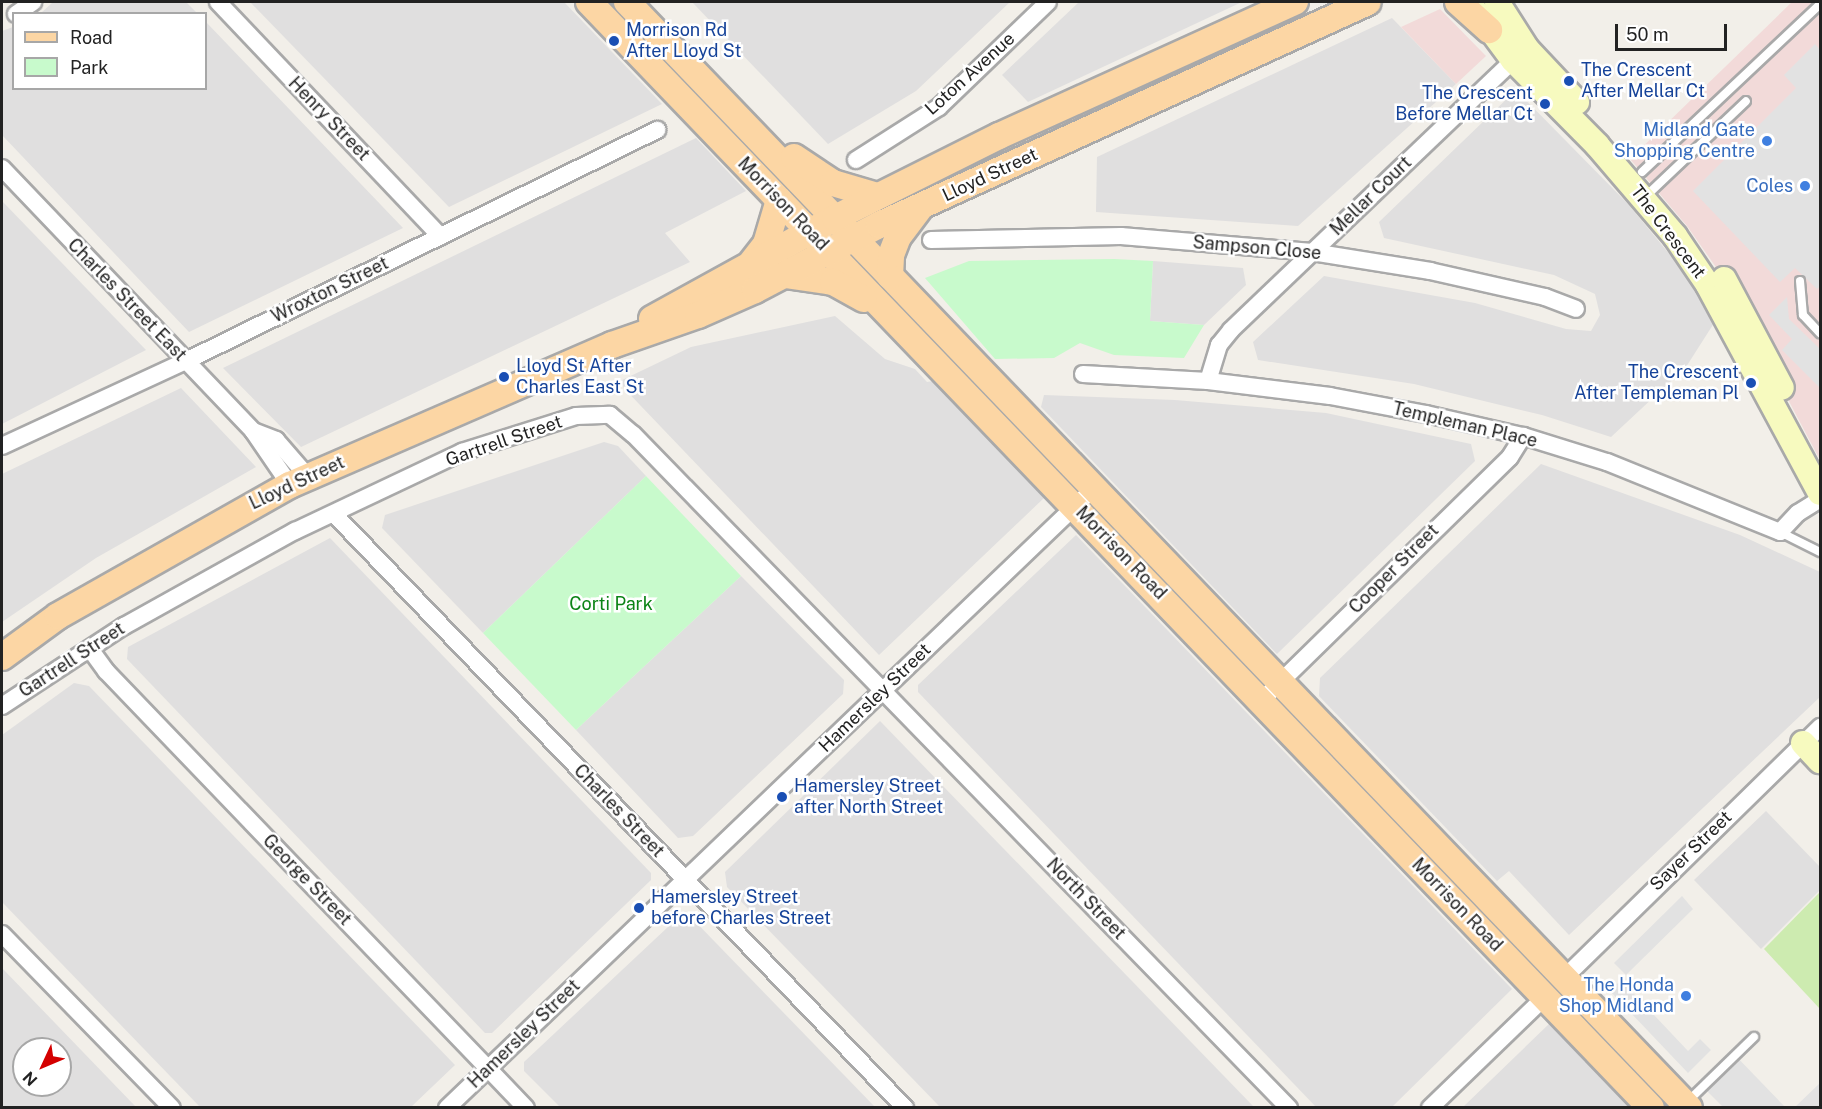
<!DOCTYPE html>
<html>
<head>
<meta charset="utf-8">
<style>
	body { margin:0 }
	#map { position:relative; width:1822px; height:1109px; overflow:hidden; background:#f2efe9; font-family:"Public Sans",sans-serif }
	div>[style] { position:absolute }
	.residential>* { inset:0; background:#e0dfdf }
	.commercial>* { inset:0; background:#f2dad9 }
	.grass>* { inset:0; background:#cdebb0 }
	.park>* { inset:0; background:#c8facc }
	.parking>* { inset:0; background:#e2e2e2 }
	.roads { filter:drop-shadow(2px 0 #a9a9a9) drop-shadow(-2px 0 #a9a9a9) drop-shadow(0 2px #a9a9a9) drop-shadow(0 -2px #a9a9a9) }
	.lane>* { height:8px; margin:-4px; padding:0 4px; transform-origin:4px; border-radius:4px; background:#fff }
	.street>* { height:16px; margin:-8px; padding:0 8px; transform-origin:8px; border-radius:8px; background:#fff }
	.secondary>* { height:24px; margin:-12px; padding:0 12px; transform-origin:12px; border-radius:12px; background:#f7fabf }
	.primary>* { height:26px; margin:-13px; padding:0 13px; transform-origin:13px; border-radius:13px; background:#fcd6a4 }
	.dots>* { width:16px; height:16px; translate:-50% -50%; box-sizing:border-box; border:3px solid #fff; border-radius:50% }
	span { translate:-50% -50%; white-space:nowrap; text-align:center; line-height:1.15; -webkit-text-stroke:5px #fff; paint-order:stroke }
	.transit-label { font-size:18px; color:#164399 }
	.left { translate:0 -50%; text-align:left }
	.right { translate:-100% -50%; text-align:right }
	.street-label { font-size:18px; color:#222 }
	.shop-label { font-size:18px; color:#366cbe }
	.park-label { font-size:18px; color:#0c8416 }
	.frame { position:absolute; inset:0; border:3px solid #222; pointer-events:none }
	.legend { position:absolute; left:12px; top:12px; width:195px; height:78px; box-sizing:border-box; background:#fff; border:2px solid #a7a7a7; margin:0; padding:8px 10px; list-style:none; font-size:18px; color:#222 }
	.legend li { display:flex; align-items:center; gap:12px; height:30px }
	.legend b { width:30px; border:2px solid #a7a7a7 }
	.north { position:absolute; left:12px; top:1037px; width:60px; height:60px; box-sizing:border-box; background:#fff; border:2px solid #a7a7a7; border-radius:50%; rotate:226deg; font-size:16px; font-weight:700; line-height:24px; text-align:center; color:#222 }
	.north::after { content:''; display:block; margin:auto; width:21px; height:27px; background:#d40000; clip-path:polygon(50% 0,100% 100%,50% 72%,0 100%) }
	.scale { position:absolute; left:1615px; top:24px; width:112px; height:27px; box-sizing:border-box; border:3px solid #222; border-top:0; padding-left:8px; font-size:18px; line-height:21px; white-space:nowrap; color:#222; -webkit-text-stroke:4px #fff; paint-order:stroke }
</style>
</head>
<body>
<div id="map">
	<div class="residential">
		<div style="clip-path:polygon(53px 2px,186px 2px,197px 13px,41px 13px)"></div>
		<div style="clip-path:polygon(250px 2px,564px 2px,662px 104px,449px 207px)"></div>
		<div style="clip-path:polygon(692px 2px,1010px 2px,916px 91px,828px 144px)"></div>
		<div style="clip-path:polygon(1079px 2px,1242px 2px,1028px 102px,1002px 75px)"></div>
		<div style="clip-path:polygon(1392px 18px,1456px 84px,1298px 226px,1096px 212px,1097px 157px)"></div>
		<div style="clip-path:polygon(206px 22px,403px 228px,189px 332px,2px 135px,2px 31px,13px 27px,14px 88px,206px 88px)"></div>
		<div style="clip-path:polygon(1516px 90px,1628px 204px,1676px 262px,1716px 320px,1686px 367px,1611px 437px,1542px 415px,1414px 384px,1258px 360px,1253px 342px,1324px 276px,1475px 303px,1566px 329px,1591px 331px,1600px 315px,1595px 294px,1554px 275px,1384px 238px,1379px 222px)"></div>
		<div style="clip-path:polygon(696px 138px,746px 191px,665px 233px,690px 262px,301px 447px,223px 368px)"></div>
		<div style="clip-path:polygon(2px 201px,146px 350px,2px 424px)"></div>
		<div style="clip-path:polygon(1153px 261px,1243px 268px,1246px 285px,1204px 325px,1150px 321px)"></div>
		<div style="clip-path:polygon(835px 316px,885px 359px,915px 369px,927px 382px,933px 381px,1044px 498px,879px 655px,618px 382px,691px 347px)"></div>
		<div style="clip-path:polygon(181px 388px,256px 467px,96px 558px,2px 622px,2px 474px)"></div>
		<div style="clip-path:polygon(1044px 395px,1175px 400px,1326px 413px,1471px 444px,1475px 461px,1277px 654px,1041px 407px)"></div>
		<div style="clip-path:polygon(604px 442px,618px 446px,646px 476px,483px 633px,382px 528px,385px 515px)"></div>
		<div style="clip-path:polygon(1541px 464px,1740px 535px,1820px 572px,1820px 697px,1569px 935px,1509px 871px,1497px 881px,1319px 696px,1320px 678px)"></div>
		<div style="clip-path:polygon(1076px 535px,1512px 989px,1392px 1107px,1316px 1107px,918px 692px,918px 685px)"></div>
		<div style="clip-path:polygon(330px 538px,651px 873px,651px 880px,492px 1033px,485px 1033px,127px 659px,128px 647px)"></div>
		<div style="clip-path:polygon(741px 576px,844px 680px,843px 694px,693px 836px,678px 838px,576px 730px)"></div>
		<div style="clip-path:polygon(74px 683px,89px 686px,455px 1065px,411px 1107px,200px 1107px,2px 902px,2px 735px)"></div>
		<div style="clip-path:polygon(880px 721px,1254px 1107px,940px 1107px,727px 887px,725px 872px)"></div>
		<div style="clip-path:polygon(1766px 811px,1820px 867px,1820px 890px,1761px 949px,1694px 880px)"></div>
		<div style="clip-path:polygon(685px 911px,875px 1107px,560px 1107px,524px 1071px,524px 1062px)"></div>
		<div style="clip-path:polygon(evenodd,2px 968px,136px 1107px,2px 1107px,2px 968px,24px 1049px,60px 1049px,60px 1085px,24px 1085px,24px 1049px)"></div>
		<div style="clip-path:polygon(1550px 1023px,1631px 1107px,1463px 1107px)"></div>
	</div>
	<div class="commercial">
		<div style="clip-path:polygon(1792px 2px,1820px 2px,1820px 460px,1725px 280px,1687px 226px,1630px 159px)"></div>
		<div style="clip-path:polygon(1440px 9px,1486px 56px,1456px 84px,1401px 27px)"></div>
	</div>
	<div class="grass">
		<div style="clip-path:polygon(1820px 892px,1820px 1009px,1764px 949px)"></div>
	</div>
	<div class="park">
		<div style="clip-path:polygon(1114px 259px,1153px 261px,1150px 321px,1204px 325px,1184px 358px,1114px 355px,1080px 343px,1054px 358px,995px 359px,925px 278px,969px 261px)"></div>
		<div style="clip-path:polygon(646px 476px,741px 576px,576px 730px,483px 633px)"></div>
	</div>
	<div class="parking">
		<div style="clip-path:polygon(1815px 44px,1820px 50px,1820px 286px,1817px 289px,1795px 268px,1780px 282px,1693px 191px,1796px 88px,1784px 75px)"></div>
		<div style="clip-path:polygon(1787px 297px,1789px 319px,1820px 349px,1820px 388px,1782px 350px,1792px 339px,1769px 315px)"></div>
		<div style="clip-path:polygon(1682px 896px,1693px 909px,1626px 975px,1614px 963px)"></div>
		<div style="clip-path:polygon(1621px 980px,1688px 1051px,1700px 1039px,1711px 1050px,1688px 1073px,1610px 991px)"></div>
		<div style="clip-path:polygon(1731px 1051px,1785px 1107px,1723px 1107px,1698px 1082px)"></div>
		<div style="clip-path:polygon(1820px 1083px,1820px 1107px,1795px 1107px)"></div>
	</div>
	<div class="roads">
		<div class="lane">
			<div style="left:1642px;top:172px;width:245px;rotate:-43.3deg"></div>
			<div style="left:1645px;top:197px;width:139px;rotate:-43.5deg"></div>
			<div style="left:1800px;top:281px;width:34px;rotate:85deg"></div>
			<div style="left:1803px;top:315px;width:25px;rotate:47deg"></div>
			<div style="left:1780px;top:532px;width:45px;rotate:26.6deg"></div>
			<div style="left:1688px;top:1101px;width:92px;rotate:-44.1deg"></div>
		</div>
		<div class="street">
			<div style="left:218px;top:2px;width:323px;rotate:46.5deg"></div>
			<div style="left:16px;top:14px;width:21px;rotate:-35deg"></div>
			<div style="left:856px;top:160px;width:98px;rotate:-32.6deg"></div>
			<div style="left:939px;top:107px;width:151px;rotate:-43.9deg"></div>
			<div style="left:2px;top:168px;width:364px;rotate:46.3deg"></div>
			<div style="left:253px;top:431px;width:65px;rotate:55.6deg"></div>
			<div style="left:931px;top:240px;width:190px;rotate:-1.2deg"></div>
			<div style="left:1121px;top:236px;width:192px;rotate:4.8deg"></div>
			<div style="left:1312px;top:252px;width:120px;rotate:9.1deg"></div>
			<div style="left:1430px;top:271px;width:118px;rotate:12.7deg"></div>
			<div style="left:1545px;top:297px;width:33px;rotate:21deg"></div>
			<div style="left:1083px;top:374px;width:125px;rotate:3.2deg"></div>
			<div style="left:1208px;top:381px;width:123px;rotate:7deg"></div>
			<div style="left:1330px;top:396px;width:98px;rotate:10.6deg"></div>
			<div style="left:1426px;top:414px;width:99px;rotate:12.8deg"></div>
			<div style="left:1523px;top:436px;width:88px;rotate:17.2deg"></div>
			<div style="left:1607px;top:462px;width:187px;rotate:22deg"></div>
			<div style="left:1780px;top:532px;width:26px;rotate:-47deg"></div>
			<div style="left:1798px;top:513px;width:26px;rotate:-32deg"></div>
			<div style="left:1208px;top:381px;width:38px;rotate:-73deg"></div>
			<div style="left:1219px;top:345px;width:19px;rotate:-51deg"></div>
			<div style="left:1231px;top:330px;width:401px;rotate:-43.7deg"></div>
			<div style="left:253px;top:431px;width:25px;rotate:21deg"></div>
			<div style="left:276px;top:440px;width:49px;rotate:49.1deg"></div>
			<div style="left:2px;top:446px;width:203px;rotate:-24.8deg"></div>
			<div style="left:186px;top:361px;width:525px;rotate:-26.13deg"></div>
			<div style="left:334px;top:514px;width:824px;rotate:46.13deg"></div>
			<div style="left:90px;top:649px;width:27px;rotate:54deg"></div>
			<div style="left:106px;top:671px;width:606px;rotate:46.14deg"></div>
			<div style="left:1262px;top:700px;width:347px;rotate:-44.4deg"></div>
			<div style="left:1510px;top:457px;width:25px;rotate:-58deg"></div>
			<div style="left:2px;top:706px;width:146px;rotate:-33.3deg"></div>
			<div style="left:124px;top:626px;width:196px;rotate:-29.1deg"></div>
			<div style="left:295px;top:531px;width:185px;rotate:-25.3deg"></div>
			<div style="left:462px;top:452px;width:120px;rotate:-17.5deg"></div>
			<div style="left:576px;top:416px;width:34px;rotate:-2deg"></div>
			<div style="left:610px;top:415px;width:30px;rotate:40deg"></div>
			<div style="left:633px;top:434px;width:941px;rotate:45.78deg"></div>
			<div style="left:2px;top:934px;width:243px;rotate:45.7deg"></div>
			<div style="left:1564px;top:978px;width:359px;rotate:-44.4deg"></div>
			<div style="left:447px;top:1108px;width:898px;rotate:-43.78deg"></div>
			<div style="left:1430px;top:1108px;width:160px;rotate:-44deg"></div>
		</div>
		<div class="secondary">
			<div style="left:1497px;top:2px;width:56px;rotate:57.4deg"></div>
			<div style="left:1527px;top:49px;width:73px;rotate:46.7deg"></div>
			<div style="left:1479px;top:14px;width:57px;rotate:53.5deg"></div>
			<div style="left:1513px;top:60px;width:120px;rotate:45.3deg"></div>
			<div style="left:1597px;top:145px;width:120px;rotate:49.4deg"></div>
			<div style="left:1675px;top:236px;width:59px;rotate:56deg"></div>
			<div style="left:1708px;top:285px;width:236px;rotate:61.7deg"></div>
			<div style="left:1724px;top:279px;width:123px;rotate:62deg"></div>
			<div style="left:1803px;top:743px;width:25px;rotate:47deg"></div>
		</div>
		<div class="primary">
			<div style="left:589px;top:2px;width:1533px;rotate:46.16deg"></div>
			<div style="left:627px;top:2px;width:1533px;rotate:46.16deg"></div>
			<div style="left:1458px;top:2px;width:42px;rotate:42.1deg"></div>
			<div style="left:794px;top:157px;width:47px;rotate:33.7deg"></div>
			<div style="left:833px;top:183px;width:46px;rotate:16.5deg"></div>
			<div style="left:752px;top:262px;width:23px;rotate:-52deg"></div>
			<div style="left:766px;top:244px;width:46px;rotate:-73.5deg"></div>
			<div style="left:785px;top:275px;width:49px;rotate:8.3deg"></div>
			<div style="left:833px;top:282px;width:35px;rotate:29deg"></div>
			<div style="left:890px;top:276px;width:21px;rotate:-87deg"></div>
			<div style="left:891px;top:255px;width:19px;rotate:-69deg"></div>
			<div style="left:898px;top:237px;width:36px;rotate:-53deg"></div>
			<div style="left:652px;top:319px;width:209px;rotate:-28.9deg"></div>
			<div style="left:835px;top:218px;width:183px;rotate:-26.6deg"></div>
			<div style="left:999px;top:136px;width:325px;rotate:-24.4deg"></div>
			<div style="left:2px;top:657px;width:69px;rotate:-36.2deg"></div>
			<div style="left:58px;top:616px;width:266px;rotate:-29.5deg"></div>
			<div style="left:290px;top:485px;width:351px;rotate:-23.5deg"></div>
			<div style="left:612px;top:345px;width:91px;rotate:-19.2deg"></div>
			<div style="left:698px;top:315px;width:62px;rotate:-23.7deg"></div>
			<div style="left:755px;top:290px;width:140px;rotate:-27.7deg"></div>
			<div style="left:879px;top:225px;width:537px;rotate:-24.51deg"></div>
		</div>
	</div>
	<div class="dots">
		<div style="left:614px;top:41px;background:#1a4fb4"></div>
		<div style="left:1569px;top:81px;background:#1a4fb4"></div>
		<div style="left:1545px;top:104px;background:#1a4fb4"></div>
		<div style="left:1767px;top:141px;background:#3f7fe0"></div>
		<div style="left:1805px;top:186px;background:#3f7fe0"></div>
		<div style="left:504px;top:377px;background:#1a4fb4"></div>
		<div style="left:1751px;top:383px;background:#1a4fb4"></div>
		<div style="left:782px;top:797px;background:#1a4fb4"></div>
		<div style="left:639px;top:908px;background:#1a4fb4"></div>
		<div style="left:1686px;top:996px;background:#3f7fe0"></div>
	</div>
	<div class="transit-label">
		<span class="left" style="left:626px;top:41px">Morrison Rd<br>After Lloyd St</span>
		<span class="left" style="left:1581px;top:81px">The Crescent<br>After Mellar Ct</span>
		<span class="right" style="left:1533px;top:104px">The Crescent<br>Before Mellar Ct</span>
		<span class="left" style="left:516px;top:377px">Lloyd St After<br>Charles East St</span>
		<span class="right" style="left:1739px;top:383px">The Crescent<br>After Templeman Pl</span>
		<span class="left" style="left:794px;top:797px">Hamersley Street<br>after North Street</span>
		<span class="left" style="left:651px;top:908px">Hamersley Street<br>before Charles Street</span>
	</div>
	<div class="street-label">
		<span style="left:970px;top:74px;rotate:-42deg">Loton Avenue</span>
		<span style="left:329px;top:119px;rotate:46deg">Henry Street</span>
		<span style="left:990px;top:175px;rotate:-25deg">Lloyd Street</span>
		<span style="left:1371px;top:196px;rotate:-44deg">Mellar Court</span>
		<span style="left:783px;top:204px;rotate:46deg">Morrison Road</span>
		<span style="left:1668px;top:232px;rotate:53deg">The Crescent</span>
		<span style="left:1257px;top:248px;rotate:5deg">Sampson Close</span>
		<span style="left:330px;top:290px;rotate:-26deg">Wroxton Street</span>
		<span style="left:127px;top:300px;rotate:46deg">Charles Street East</span>
		<span style="left:1465px;top:425px;rotate:13deg">Templeman Place</span>
		<span style="left:504px;top:441px;rotate:-19deg">Gartrell Street</span>
		<span style="left:297px;top:483px;rotate:-25deg">Lloyd Street</span>
		<span style="left:1121px;top:553px;rotate:46deg">Morrison Road</span>
		<span style="left:1394px;top:569px;rotate:-45deg">Cooper Street</span>
		<span style="left:72px;top:660px;rotate:-33deg">Gartrell Street</span>
		<span style="left:875px;top:698px;rotate:-44deg">Hamersley Street</span>
		<span style="left:619px;top:811px;rotate:46deg">Charles Street</span>
		<span style="left:1691px;top:851px;rotate:-44deg">Sayer Street</span>
		<span style="left:307px;top:880px;rotate:46deg">George Street</span>
		<span style="left:1086px;top:899px;rotate:46deg">North Street</span>
		<span style="left:1457px;top:905px;rotate:46deg">Morrison Road</span>
		<span style="left:524px;top:1034px;rotate:-44deg">Hamersley Street</span>
	</div>
	<div class="shop-label">
		<span class="right" style="left:1755px;top:141px">Midland Gate<br>Shopping Centre</span>
		<span class="right" style="left:1793px;top:186px">Coles</span>
		<span class="right" style="left:1674px;top:996px">The Honda<br>Shop Midland</span>
	</div>
	<div class="park-label">
		<span style="left:611px;top:604px">Corti Park</span>
	</div>
	<div class="frame"></div>
	<ul class="legend">
	<li><b style="height:8px;background:#fcd6a4"></b>Road</li>
	<li><b style="height:16px;background:#c8facc"></b>Park</li>
	</ul>
	<div class="north">N</div>
	<div class="scale">50 m</div>
</div>
</body>
</html>
